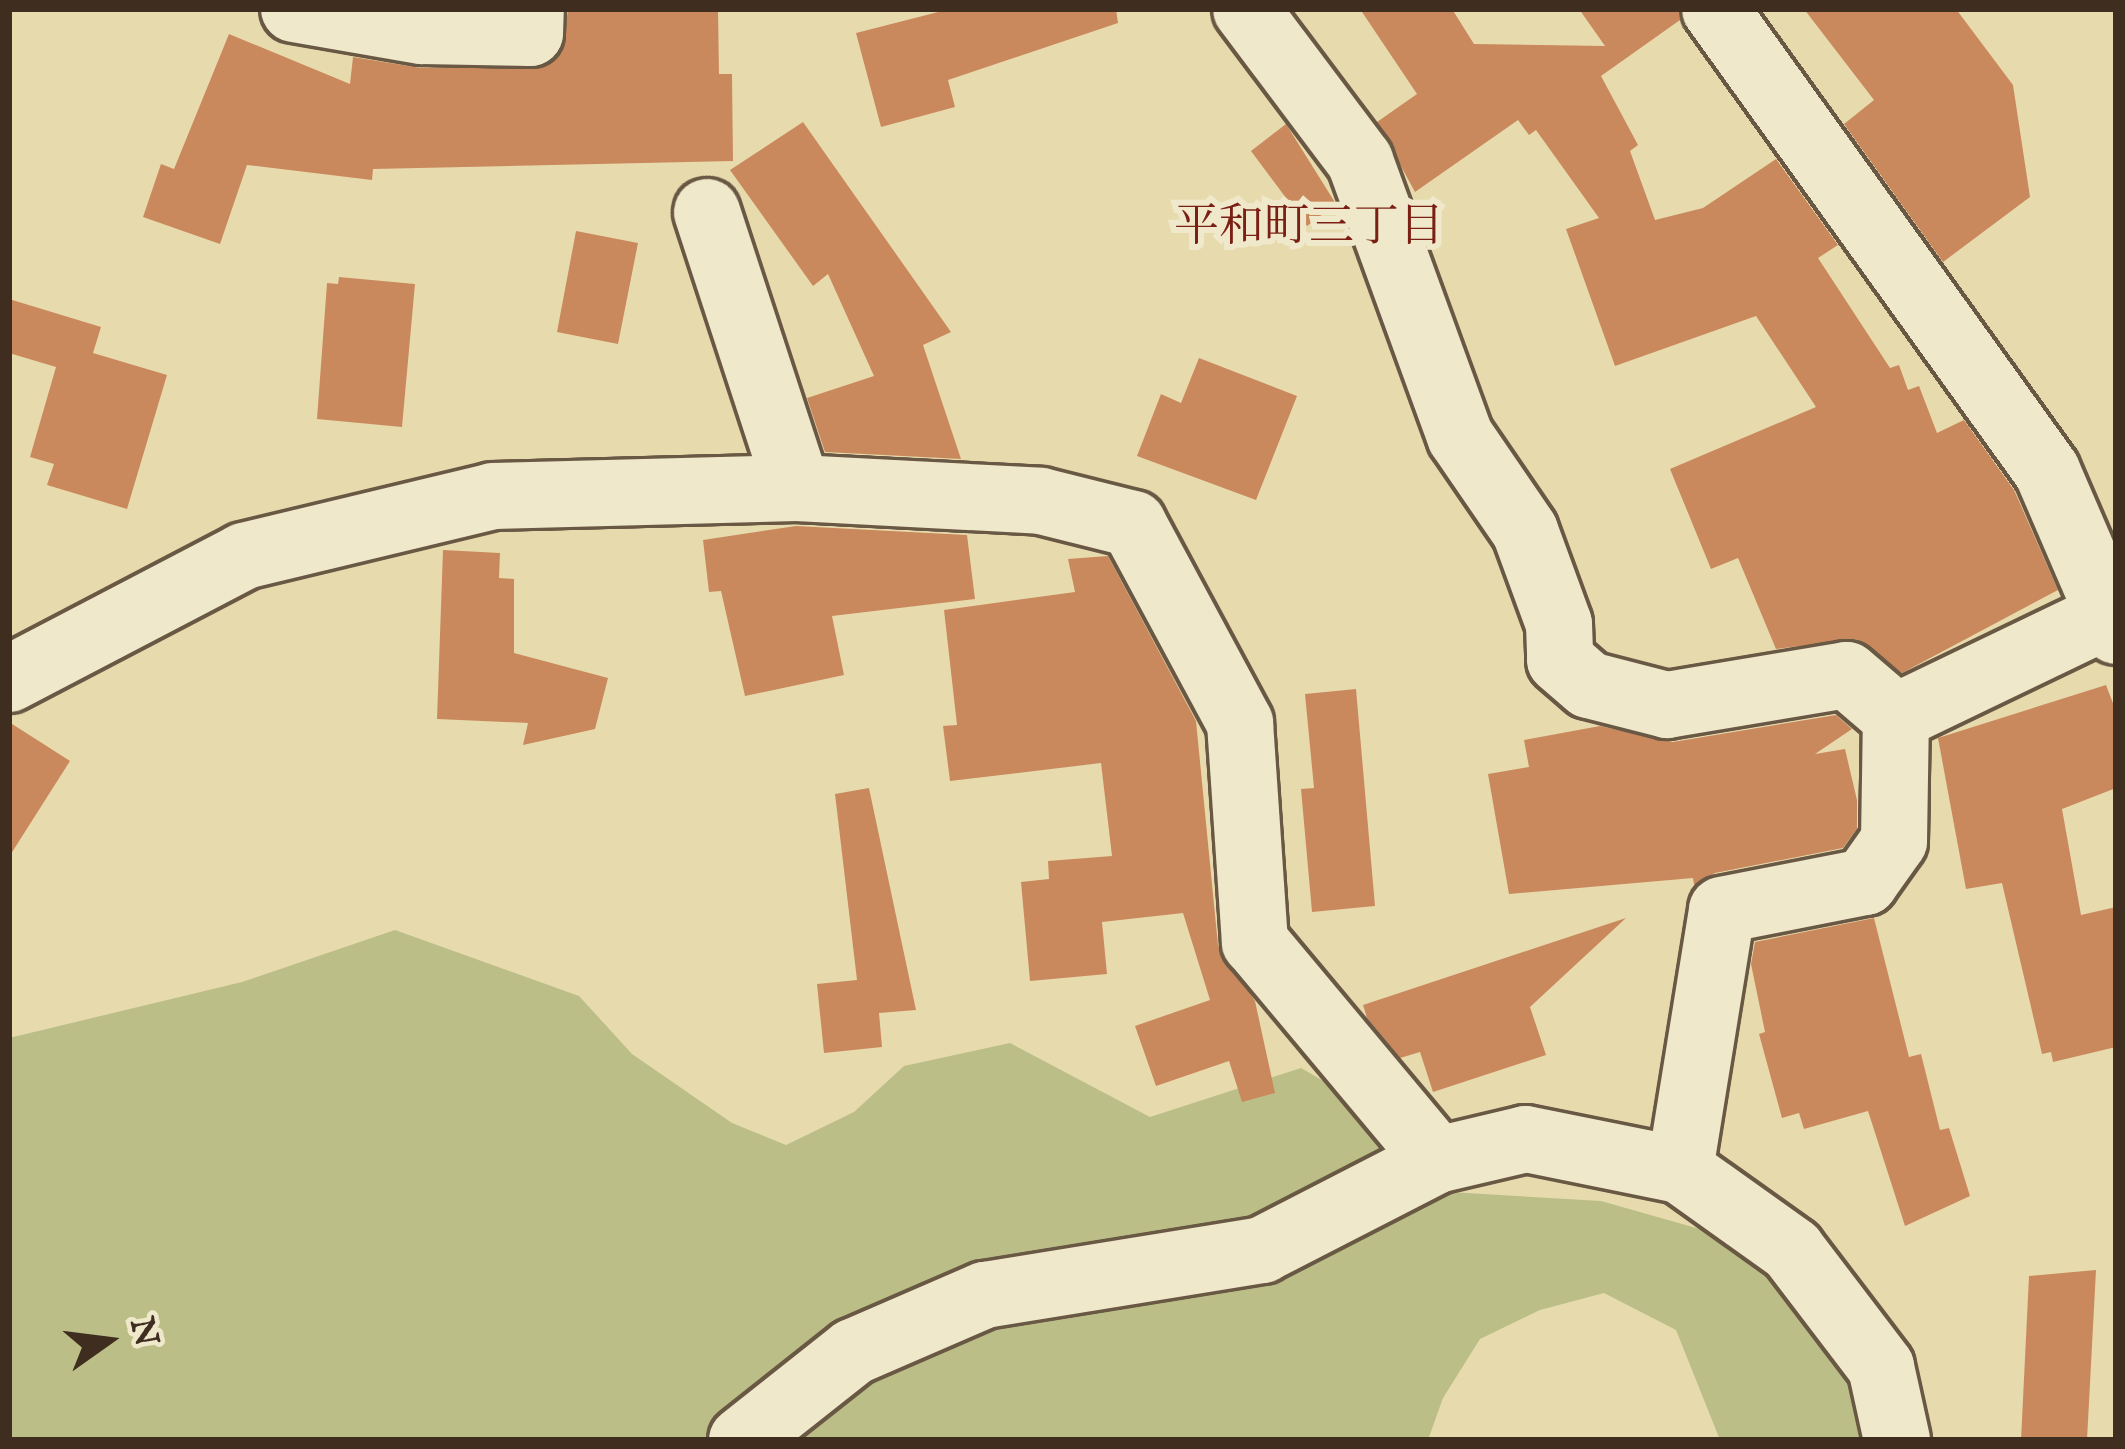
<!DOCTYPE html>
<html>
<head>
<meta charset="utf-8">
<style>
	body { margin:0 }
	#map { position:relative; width:2125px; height:1449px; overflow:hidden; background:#e7dbae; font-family:"IM FELL English","Noto Serif JP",serif }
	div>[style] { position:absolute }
	.green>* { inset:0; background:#bbbe86 }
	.building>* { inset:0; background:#ca895d }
	.roads { filter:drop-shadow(3px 0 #695844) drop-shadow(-3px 0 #695844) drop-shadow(0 3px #695844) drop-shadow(0 -3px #695844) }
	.minor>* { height:66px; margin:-33px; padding:0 33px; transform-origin:33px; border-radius:33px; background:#efe8ca }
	span { translate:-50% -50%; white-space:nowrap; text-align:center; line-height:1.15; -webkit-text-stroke:12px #efe8ca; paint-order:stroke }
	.neighbourhood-label { font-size:45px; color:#7a1f14 }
	.frame { position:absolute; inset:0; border:12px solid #3f2d20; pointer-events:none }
	.north { position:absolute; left:48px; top:1281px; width:120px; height:120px; -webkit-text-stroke:9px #efe8ca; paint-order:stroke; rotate:76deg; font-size:33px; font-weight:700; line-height:48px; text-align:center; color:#3f2d20 }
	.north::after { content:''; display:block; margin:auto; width:42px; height:54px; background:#3f2d20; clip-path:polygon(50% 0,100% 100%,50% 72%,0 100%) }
</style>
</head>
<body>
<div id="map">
	<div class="green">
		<div style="clip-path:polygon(395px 930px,579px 996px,632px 1054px,732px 1123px,786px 1145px,854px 1112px,904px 1066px,1010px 1043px,1150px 1117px,1301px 1068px,1362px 1103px,1417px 1190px,1601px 1201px,1728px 1237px,1816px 1311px,1873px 1440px,1720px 1440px,1676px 1330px,1604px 1293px,1540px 1310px,1480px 1339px,1443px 1398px,1428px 1440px,9px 1440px,9px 1038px,242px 982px)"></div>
	</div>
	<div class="building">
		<div style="clip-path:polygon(568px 9px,718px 9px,719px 74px,732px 74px,733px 161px,373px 169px,372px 180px,247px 165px,220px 244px,143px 217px,161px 164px,174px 169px,229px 34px,350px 84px,353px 57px,421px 68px,547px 66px,562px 52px)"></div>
		<div style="clip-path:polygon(950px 9px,1116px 9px,1118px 23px,948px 80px,955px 107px,881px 127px,856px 33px)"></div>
		<div style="clip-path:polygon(1360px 9px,1452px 9px,1474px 44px,1605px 46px,1579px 9px,1678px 9px,1680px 20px,1601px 76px,1638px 145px,1630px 151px,1655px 220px,1703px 208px,1776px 159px,1838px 245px,1818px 258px,1890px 368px,1899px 365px,1908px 390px,1919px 386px,1937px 433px,1964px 420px,2014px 490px,2058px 590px,1902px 673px,1856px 639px,1776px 649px,1738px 558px,1711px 569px,1670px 469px,1816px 407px,1756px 316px,1615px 366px,1566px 229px,1599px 218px,1536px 130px,1529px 135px,1518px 120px,1415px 192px,1377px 122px,1417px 94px)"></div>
		<div style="clip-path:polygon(1804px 9px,1956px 9px,2013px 85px,2030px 197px,1943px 262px,1844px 124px,1874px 100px)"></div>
		<div style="clip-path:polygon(803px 122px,951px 332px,923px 345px,961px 459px,825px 452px,807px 398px,874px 376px,828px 274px,813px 286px,730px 170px)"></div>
		<div style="clip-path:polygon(1286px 124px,1336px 204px,1307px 226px,1251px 151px)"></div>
		<div style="clip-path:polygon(576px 231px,638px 243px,618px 344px,557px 332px)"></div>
		<div style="clip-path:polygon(339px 277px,415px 284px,402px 427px,317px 419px,327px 283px,338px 284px)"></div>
		<div style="clip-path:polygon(9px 299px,101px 327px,93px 353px,167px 375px,127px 509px,47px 485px,54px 464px,30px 457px,56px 367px,9px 353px)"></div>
		<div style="clip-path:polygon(1199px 358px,1297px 396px,1256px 500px,1137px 456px,1161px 394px,1181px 403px)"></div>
		<div style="clip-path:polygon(796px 526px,967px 535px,975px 599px,832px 616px,844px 675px,745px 696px,721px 591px,709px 592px,703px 540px)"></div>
		<div style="clip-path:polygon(443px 550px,500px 553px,499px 578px,514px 579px,514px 653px,608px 678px,595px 729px,523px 745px,528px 723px,437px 719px)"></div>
		<div style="clip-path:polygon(1108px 556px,1196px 721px,1218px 945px,1255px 1001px,1275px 1093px,1242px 1102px,1229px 1061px,1156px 1086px,1135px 1026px,1210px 1000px,1183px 913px,1102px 922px,1107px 974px,1030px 981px,1021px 882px,1049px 879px,1048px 861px,1112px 856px,1101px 763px,950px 781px,943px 726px,957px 725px,944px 610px,1075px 592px,1068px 559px)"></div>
		<div style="clip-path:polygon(2106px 685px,2116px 711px,2116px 788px,2062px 809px,2081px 915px,2116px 907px,2116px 1047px,2053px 1062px,2051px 1052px,2042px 1054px,2002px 883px,1966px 889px,1938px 738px)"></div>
		<div style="clip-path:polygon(1356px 689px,1375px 906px,1312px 912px,1301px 789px,1314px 788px,1305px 694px)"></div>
		<div style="clip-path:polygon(1836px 715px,1852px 729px,1815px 754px,1845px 749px,1857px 800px,1857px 829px,1843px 848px,1715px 873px,1694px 885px,1693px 878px,1509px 894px,1488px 774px,1529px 767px,1524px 740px,1600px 726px,1673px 742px)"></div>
		<div style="clip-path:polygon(9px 722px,70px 761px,9px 857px)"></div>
		<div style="clip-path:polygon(869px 788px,916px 1010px,879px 1013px,882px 1047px,824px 1053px,817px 984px,857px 980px,835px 794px)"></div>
		<div style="clip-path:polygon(1626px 918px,1530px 1007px,1546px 1055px,1433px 1092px,1420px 1052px,1400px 1058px,1367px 1018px,1363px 1005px)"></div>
		<div style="clip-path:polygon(1874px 918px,1909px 1057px,1921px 1054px,1940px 1130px,1949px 1128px,1970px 1196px,1905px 1226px,1868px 1111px,1804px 1129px,1799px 1113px,1782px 1118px,1759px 1034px,1765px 1032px,1751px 964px,1755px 942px)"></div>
		<div style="clip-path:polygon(2096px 1270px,2087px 1440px,2021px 1440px,2029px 1276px)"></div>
	</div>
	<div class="roads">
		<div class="minor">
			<div style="left:294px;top:9px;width:130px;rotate:9.8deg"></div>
			<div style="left:422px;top:31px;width:108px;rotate:1.1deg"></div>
			<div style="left:530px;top:33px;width:24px;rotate:-88deg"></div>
			<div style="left:1246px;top:9px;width:190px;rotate:53.1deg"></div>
			<div style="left:1360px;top:161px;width:293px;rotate:70deg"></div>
			<div style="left:1460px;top:436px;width:115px;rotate:55.6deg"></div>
			<div style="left:1525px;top:531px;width:99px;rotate:69.9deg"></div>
			<div style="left:1559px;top:624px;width:36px;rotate:88deg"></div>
			<div style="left:1560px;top:660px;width:38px;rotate:41deg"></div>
			<div style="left:1589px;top:685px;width:81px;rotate:14.4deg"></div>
			<div style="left:1667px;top:705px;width:182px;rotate:-9.5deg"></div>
			<div style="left:1847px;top:675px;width:65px;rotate:40.6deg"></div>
			<div style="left:1896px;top:717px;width:244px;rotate:-25.7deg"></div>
			<div style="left:1715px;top:9px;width:569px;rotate:54.3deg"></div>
			<div style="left:2047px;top:471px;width:174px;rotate:66.7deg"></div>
			<div style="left:707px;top:212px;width:290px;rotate:71.9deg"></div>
			<div style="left:9px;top:679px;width:265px;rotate:-27.6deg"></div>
			<div style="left:244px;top:556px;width:256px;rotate:-13.5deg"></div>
			<div style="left:493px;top:496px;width:304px;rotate:-1.5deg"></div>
			<div style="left:797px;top:488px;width:244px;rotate:3deg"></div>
			<div style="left:1041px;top:501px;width:95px;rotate:14deg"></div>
			<div style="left:1133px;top:524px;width:226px;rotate:61.7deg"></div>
			<div style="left:1240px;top:723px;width:220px;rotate:86.1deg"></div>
			<div style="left:1255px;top:942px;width:284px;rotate:50.1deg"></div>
			<div style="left:1680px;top:1170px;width:263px;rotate:-80.8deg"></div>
			<div style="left:1722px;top:910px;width:146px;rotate:-11.1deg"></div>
			<div style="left:1865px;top:882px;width:50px;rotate:-54.7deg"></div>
			<div style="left:1894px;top:841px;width:124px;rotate:-89.1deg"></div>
			<div style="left:742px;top:1440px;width:142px;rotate:-38.4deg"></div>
			<div style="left:853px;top:1352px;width:144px;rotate:-23.4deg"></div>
			<div style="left:985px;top:1295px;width:281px;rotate:-9.2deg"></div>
			<div style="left:1262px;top:1250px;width:197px;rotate:-27.2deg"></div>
			<div style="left:1437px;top:1160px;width:91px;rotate:-13.3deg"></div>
			<div style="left:1526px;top:1139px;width:157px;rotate:11.4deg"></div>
			<div style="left:1680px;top:1170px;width:138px;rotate:35.5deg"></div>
			<div style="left:1792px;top:1250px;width:147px;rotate:52.7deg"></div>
			<div style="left:1881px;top:1367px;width:75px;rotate:77.6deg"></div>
		</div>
	</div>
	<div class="neighbourhood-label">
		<span style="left:1309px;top:228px">平和町三丁目</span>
	</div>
	<div class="frame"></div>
	<div class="north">N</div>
</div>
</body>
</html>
